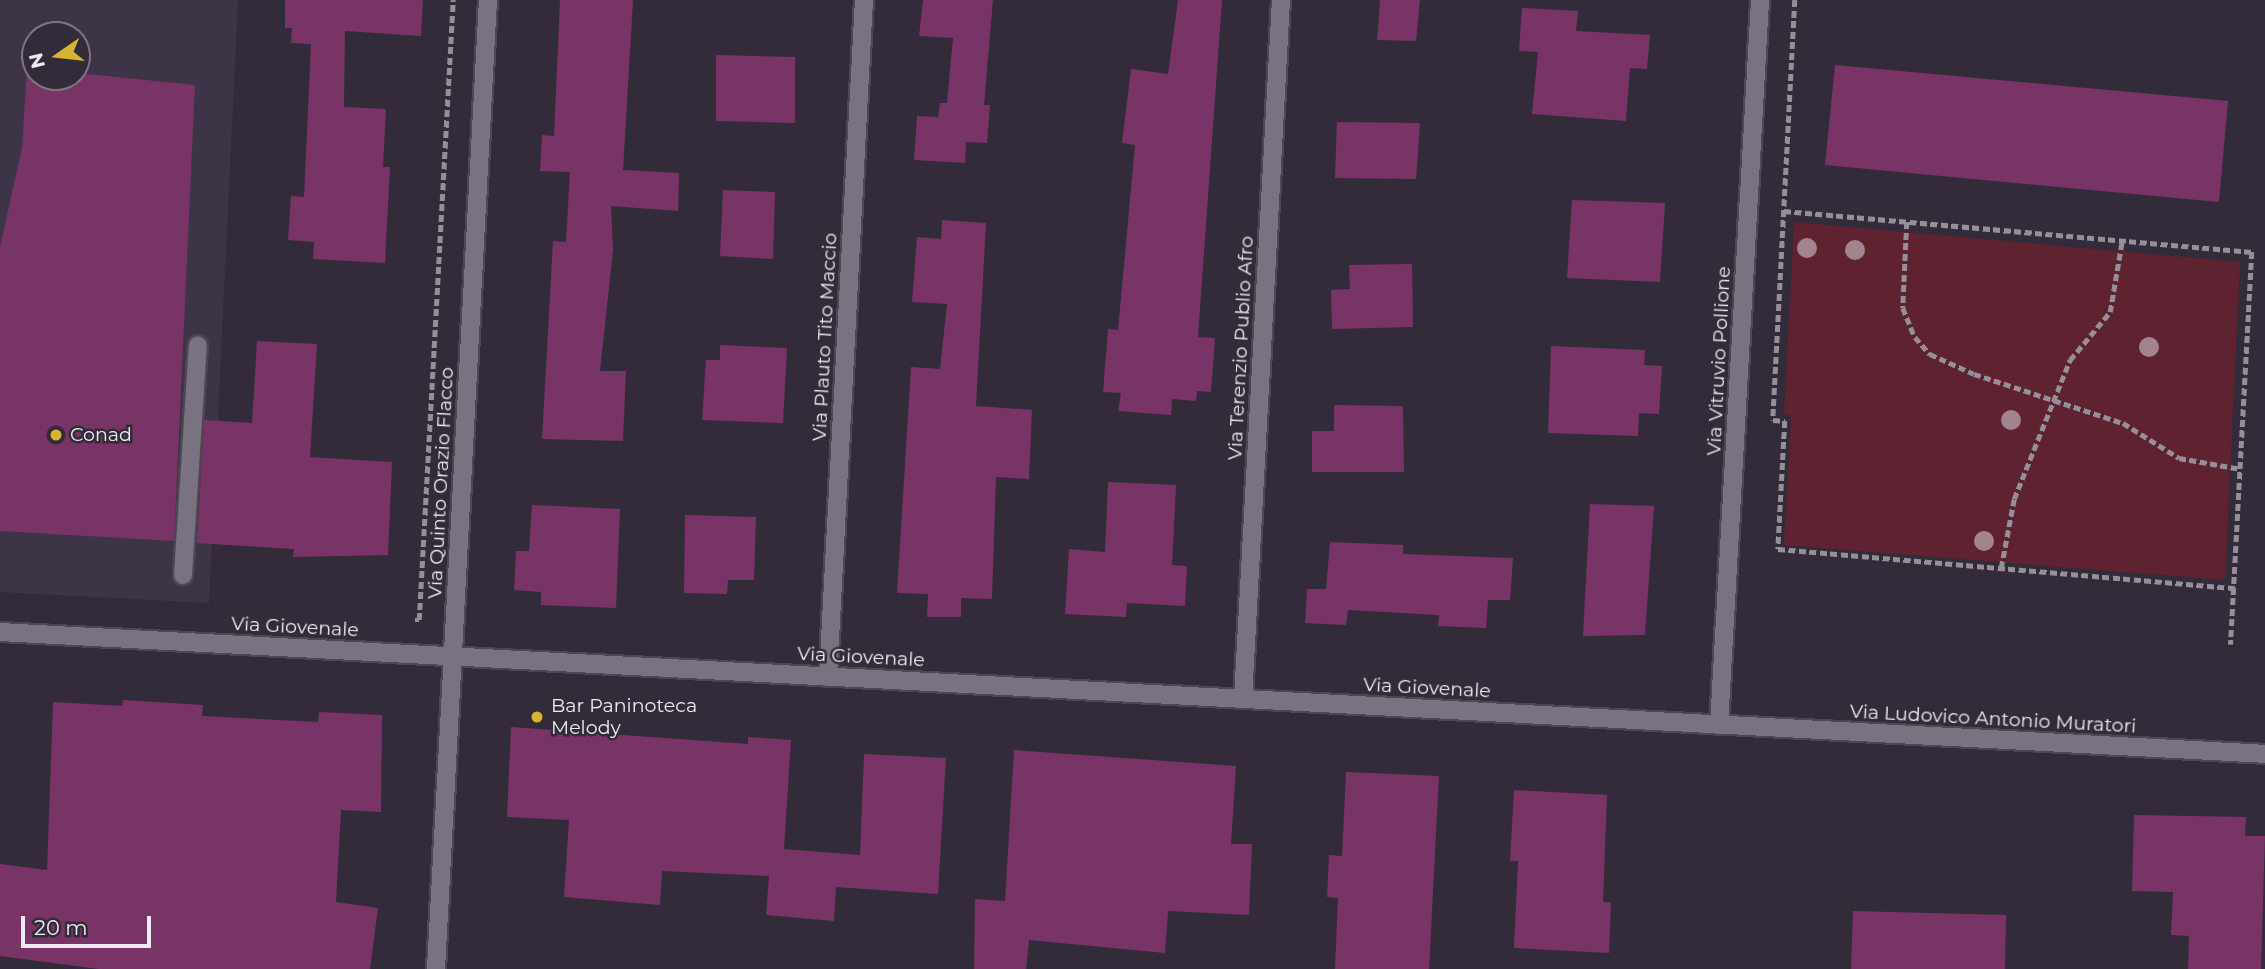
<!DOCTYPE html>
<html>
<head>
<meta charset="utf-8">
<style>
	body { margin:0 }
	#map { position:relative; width:2265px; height:969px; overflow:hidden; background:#332b39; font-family:Montserrat,sans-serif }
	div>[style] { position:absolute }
	.built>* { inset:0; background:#3e3447 }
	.green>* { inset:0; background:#5e2231 }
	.building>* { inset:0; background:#793467 }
	.path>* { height:4.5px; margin-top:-2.25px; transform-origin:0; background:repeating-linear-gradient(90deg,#958f9a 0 7px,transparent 0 10.5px) }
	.roads { filter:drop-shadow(2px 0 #4d4753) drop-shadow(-2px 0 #4d4753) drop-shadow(0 2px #4d4753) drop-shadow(0 -2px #4d4753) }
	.service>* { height:18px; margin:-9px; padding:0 9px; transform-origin:9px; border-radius:9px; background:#7a7181 }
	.minor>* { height:18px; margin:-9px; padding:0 9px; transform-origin:9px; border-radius:9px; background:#7a7181 }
	.tertiary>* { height:18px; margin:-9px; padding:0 9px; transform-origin:9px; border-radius:9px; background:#7a7181 }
	.trees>* { width:20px; height:20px; margin:-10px; border-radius:50%; background:#a3848e }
	.dots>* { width:19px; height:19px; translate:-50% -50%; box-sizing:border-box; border:4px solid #332b39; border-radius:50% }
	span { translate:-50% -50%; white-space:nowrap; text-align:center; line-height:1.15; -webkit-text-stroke:5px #332b39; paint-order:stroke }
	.street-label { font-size:19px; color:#eeeaf3 }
	.poi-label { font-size:19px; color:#eeeaf3 }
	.left { translate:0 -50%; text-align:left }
	.north { position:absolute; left:21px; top:21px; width:70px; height:70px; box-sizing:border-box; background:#332b39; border:2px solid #7e7783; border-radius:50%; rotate:256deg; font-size:19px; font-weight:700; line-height:28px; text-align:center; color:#eeeaf3 }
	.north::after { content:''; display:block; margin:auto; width:24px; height:32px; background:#d6b534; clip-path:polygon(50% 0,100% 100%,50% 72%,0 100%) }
	.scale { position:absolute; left:21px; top:916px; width:130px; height:32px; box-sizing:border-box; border:4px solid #eeeaf3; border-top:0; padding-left:9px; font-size:21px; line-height:24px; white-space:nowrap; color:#eeeaf3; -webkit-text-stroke:5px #332b39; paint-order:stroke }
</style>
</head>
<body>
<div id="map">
	<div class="built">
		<div style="clip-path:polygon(evenodd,0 0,238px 0,209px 603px,0 592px,0 0,35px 35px,77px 35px,77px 77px,35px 77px,35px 35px)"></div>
	</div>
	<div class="green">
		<div style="clip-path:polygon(1794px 222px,2240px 262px,2225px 580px,1784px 545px,1791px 416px,1784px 414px)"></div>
	</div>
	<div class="building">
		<div style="clip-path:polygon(285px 0,423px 0,421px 36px,345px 31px,344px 107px,386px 109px,383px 167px,390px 167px,385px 263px,313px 259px,314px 242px,288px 240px,291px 196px,304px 197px,311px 44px,291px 43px,292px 28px,285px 28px)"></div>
		<div style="clip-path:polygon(560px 0,633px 0,623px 170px,679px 173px,678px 211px,611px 206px,613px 250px,600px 371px,626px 371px,623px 441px,542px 439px,553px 241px,566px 242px,570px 172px,540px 171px,542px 135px,554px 136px)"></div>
		<div style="clip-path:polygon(923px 0,993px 0,984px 105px,990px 105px,987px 143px,966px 142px,965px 163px,914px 160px,917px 116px,938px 117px,940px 103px,947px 103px,953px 38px,919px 36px)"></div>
		<div style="clip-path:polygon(1178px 0,1222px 0,1198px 337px,1215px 338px,1211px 392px,1197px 391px,1196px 401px,1172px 399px,1171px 415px,1118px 411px,1121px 393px,1103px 392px,1108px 329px,1118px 330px,1135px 145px,1122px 143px,1131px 69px,1168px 74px)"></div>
		<div style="clip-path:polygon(1380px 0,1420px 0,1416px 41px,1377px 40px)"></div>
		<div style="clip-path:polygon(1522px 8px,1578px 11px,1576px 31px,1650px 35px,1647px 69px,1630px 68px,1626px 121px,1532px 114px,1538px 52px,1519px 51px)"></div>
		<div style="clip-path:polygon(716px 55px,795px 57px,795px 123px,716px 121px)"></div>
		<div style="clip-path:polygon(1835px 65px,2228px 101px,2219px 202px,1825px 165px)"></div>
		<div style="clip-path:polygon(27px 69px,35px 70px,35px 77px,77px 77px,77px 73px,195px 85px,174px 541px,0 531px,0 247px,22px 148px)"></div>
		<div style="clip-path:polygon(1337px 122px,1420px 123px,1416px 179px,1335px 178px)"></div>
		<div style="clip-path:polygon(723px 190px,775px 192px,773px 259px,720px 256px)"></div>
		<div style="clip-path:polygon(1572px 200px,1665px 203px,1660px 282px,1567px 278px)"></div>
		<div style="clip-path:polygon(942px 220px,986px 223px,976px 406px,1032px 410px,1029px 479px,996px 477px,992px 599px,961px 598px,961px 617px,927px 617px,928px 594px,897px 593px,911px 367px,940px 369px,947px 304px,912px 302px,917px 237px,941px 239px)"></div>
		<div style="clip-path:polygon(1412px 264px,1413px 327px,1332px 329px,1331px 290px,1350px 289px,1349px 265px)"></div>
		<div style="clip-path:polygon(257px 341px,317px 344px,310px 457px,392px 462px,388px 555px,293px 557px,294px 549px,197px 543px,204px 420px,252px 423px)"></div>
		<div style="clip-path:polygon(720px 345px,787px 348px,783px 423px,702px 420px,706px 360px,720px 360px)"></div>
		<div style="clip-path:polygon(1551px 346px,1645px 350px,1644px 365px,1662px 366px,1659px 414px,1639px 413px,1638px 436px,1548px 433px)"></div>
		<div style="clip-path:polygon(1334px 405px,1403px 406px,1404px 472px,1312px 472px,1312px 431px,1334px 431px)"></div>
		<div style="clip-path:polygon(1108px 482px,1176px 485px,1172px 565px,1187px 566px,1185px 606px,1127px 603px,1126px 617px,1065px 614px,1069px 549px,1105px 552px)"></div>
		<div style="clip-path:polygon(1590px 504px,1654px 506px,1645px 635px,1583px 636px)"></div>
		<div style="clip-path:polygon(532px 505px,620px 509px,616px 608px,541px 605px,541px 592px,514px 590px,516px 551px,529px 551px)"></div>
		<div style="clip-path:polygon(685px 515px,756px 517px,754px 580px,728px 580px,727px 594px,684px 593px)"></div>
		<div style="clip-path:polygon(1330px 542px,1403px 545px,1403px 554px,1513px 558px,1510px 600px,1488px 600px,1486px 628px,1438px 626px,1439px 615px,1348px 610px,1346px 625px,1305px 623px,1307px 589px,1326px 589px)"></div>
		<div style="clip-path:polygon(123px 700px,203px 705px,202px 716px,318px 722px,319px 712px,382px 715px,381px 812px,341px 810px,336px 902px,378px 908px,370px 969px,99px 969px,0 956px,0 864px,47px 870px,53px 702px,122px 706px)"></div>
		<div style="clip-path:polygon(511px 727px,748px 744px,748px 737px,791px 740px,784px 849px,860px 855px,864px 754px,946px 758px,938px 894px,836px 887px,834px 921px,766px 915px,769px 876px,662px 871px,660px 905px,564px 897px,569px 820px,507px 817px)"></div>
		<div style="clip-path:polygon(1014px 750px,1236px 766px,1231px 844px,1252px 844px,1249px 915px,1168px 911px,1165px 953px,1029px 940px,1026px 969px,974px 969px,975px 899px,1005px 901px)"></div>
		<div style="clip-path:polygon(1346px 772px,1439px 776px,1429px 969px,1335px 969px,1338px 898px,1327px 897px,1329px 855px,1342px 856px)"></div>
		<div style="clip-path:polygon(1514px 790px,1607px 795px,1603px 902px,1611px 902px,1609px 953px,1514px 948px,1518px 861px,1510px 861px)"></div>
		<div style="clip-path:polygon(2134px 815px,2246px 817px,2245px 836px,2265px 836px,2261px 969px,2188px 969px,2189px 936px,2171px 935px,2173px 892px,2132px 891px)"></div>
		<div style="clip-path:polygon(1853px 911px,2006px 915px,2005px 969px,1851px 969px)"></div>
	</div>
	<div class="path">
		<div style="left:1795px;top:0;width:421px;rotate:93deg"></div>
		<div style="left:1773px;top:420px;width:12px;rotate:5deg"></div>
		<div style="left:1785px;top:421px;width:128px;rotate:93.1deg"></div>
		<div style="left:1778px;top:549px;width:459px;rotate:4.9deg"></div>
		<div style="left:1784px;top:211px;width:470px;rotate:5deg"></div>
		<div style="left:2252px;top:252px;width:393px;rotate:93.1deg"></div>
		<div style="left:1907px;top:222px;width:86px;rotate:92.7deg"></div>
		<div style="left:1903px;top:308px;width:31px;rotate:68deg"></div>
		<div style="left:1915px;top:337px;width:23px;rotate:49deg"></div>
		<div style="left:1930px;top:354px;width:48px;rotate:24.4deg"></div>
		<div style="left:1974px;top:374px;width:157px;rotate:18.2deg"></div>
		<div style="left:2123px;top:423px;width:66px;rotate:32deg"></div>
		<div style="left:2179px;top:458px;width:63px;rotate:10.1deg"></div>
		<div style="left:2001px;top:568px;width:70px;rotate:-79.3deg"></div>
		<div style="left:2014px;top:499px;width:150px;rotate:-68.1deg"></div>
		<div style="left:2070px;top:360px;width:62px;rotate:-50.2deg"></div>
		<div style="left:2110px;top:312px;width:72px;rotate:-80.4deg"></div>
		<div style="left:415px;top:620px;width:4px"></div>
		<div style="left:419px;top:620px;width:621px;rotate:-86.86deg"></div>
	</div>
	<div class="roads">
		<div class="service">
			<div style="left:183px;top:575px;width:230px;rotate:-86.3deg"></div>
		</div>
		<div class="minor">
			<div style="left:828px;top:677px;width:678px;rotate:-86.96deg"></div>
			<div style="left:1243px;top:699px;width:700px;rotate:-86.89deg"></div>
			<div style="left:1719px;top:725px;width:726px;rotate:-86.76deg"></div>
			<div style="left:436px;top:969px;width:970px;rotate:-86.93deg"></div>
		</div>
		<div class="tertiary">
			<div style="left:0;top:632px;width:2268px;rotate:3.08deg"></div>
		</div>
	</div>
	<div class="trees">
		<div style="left:1807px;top:248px"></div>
		<div style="left:1855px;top:250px"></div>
		<div style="left:2149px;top:347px"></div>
		<div style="left:2011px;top:420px"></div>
		<div style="left:1984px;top:541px"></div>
	</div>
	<div class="dots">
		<div style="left:56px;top:435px;background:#d6b534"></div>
		<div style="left:537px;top:717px;background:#d6b534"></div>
	</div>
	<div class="street-label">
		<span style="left:825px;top:337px;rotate:-87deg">Via Plauto Tito Maccio</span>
		<span style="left:1241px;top:348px;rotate:-87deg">Via Terenzio Publio Afro</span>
		<span style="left:1719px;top:361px;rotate:-87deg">Via Vitruvio Pollione</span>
		<span style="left:441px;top:483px;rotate:-87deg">Via Quinto Orazio Flacco</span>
		<span style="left:295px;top:627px;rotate:3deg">Via Giovenale</span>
		<span style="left:861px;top:657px;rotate:3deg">Via Giovenale</span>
		<span style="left:1427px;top:688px;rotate:3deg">Via Giovenale</span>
		<span style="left:1993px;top:719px;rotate:3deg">Via Ludovico Antonio Muratori</span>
	</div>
	<div class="poi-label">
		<span class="left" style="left:70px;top:435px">Conad</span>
		<span class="left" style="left:551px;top:717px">Bar Paninoteca<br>Melody</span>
	</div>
	<div class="north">N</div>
	<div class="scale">20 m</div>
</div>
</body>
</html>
